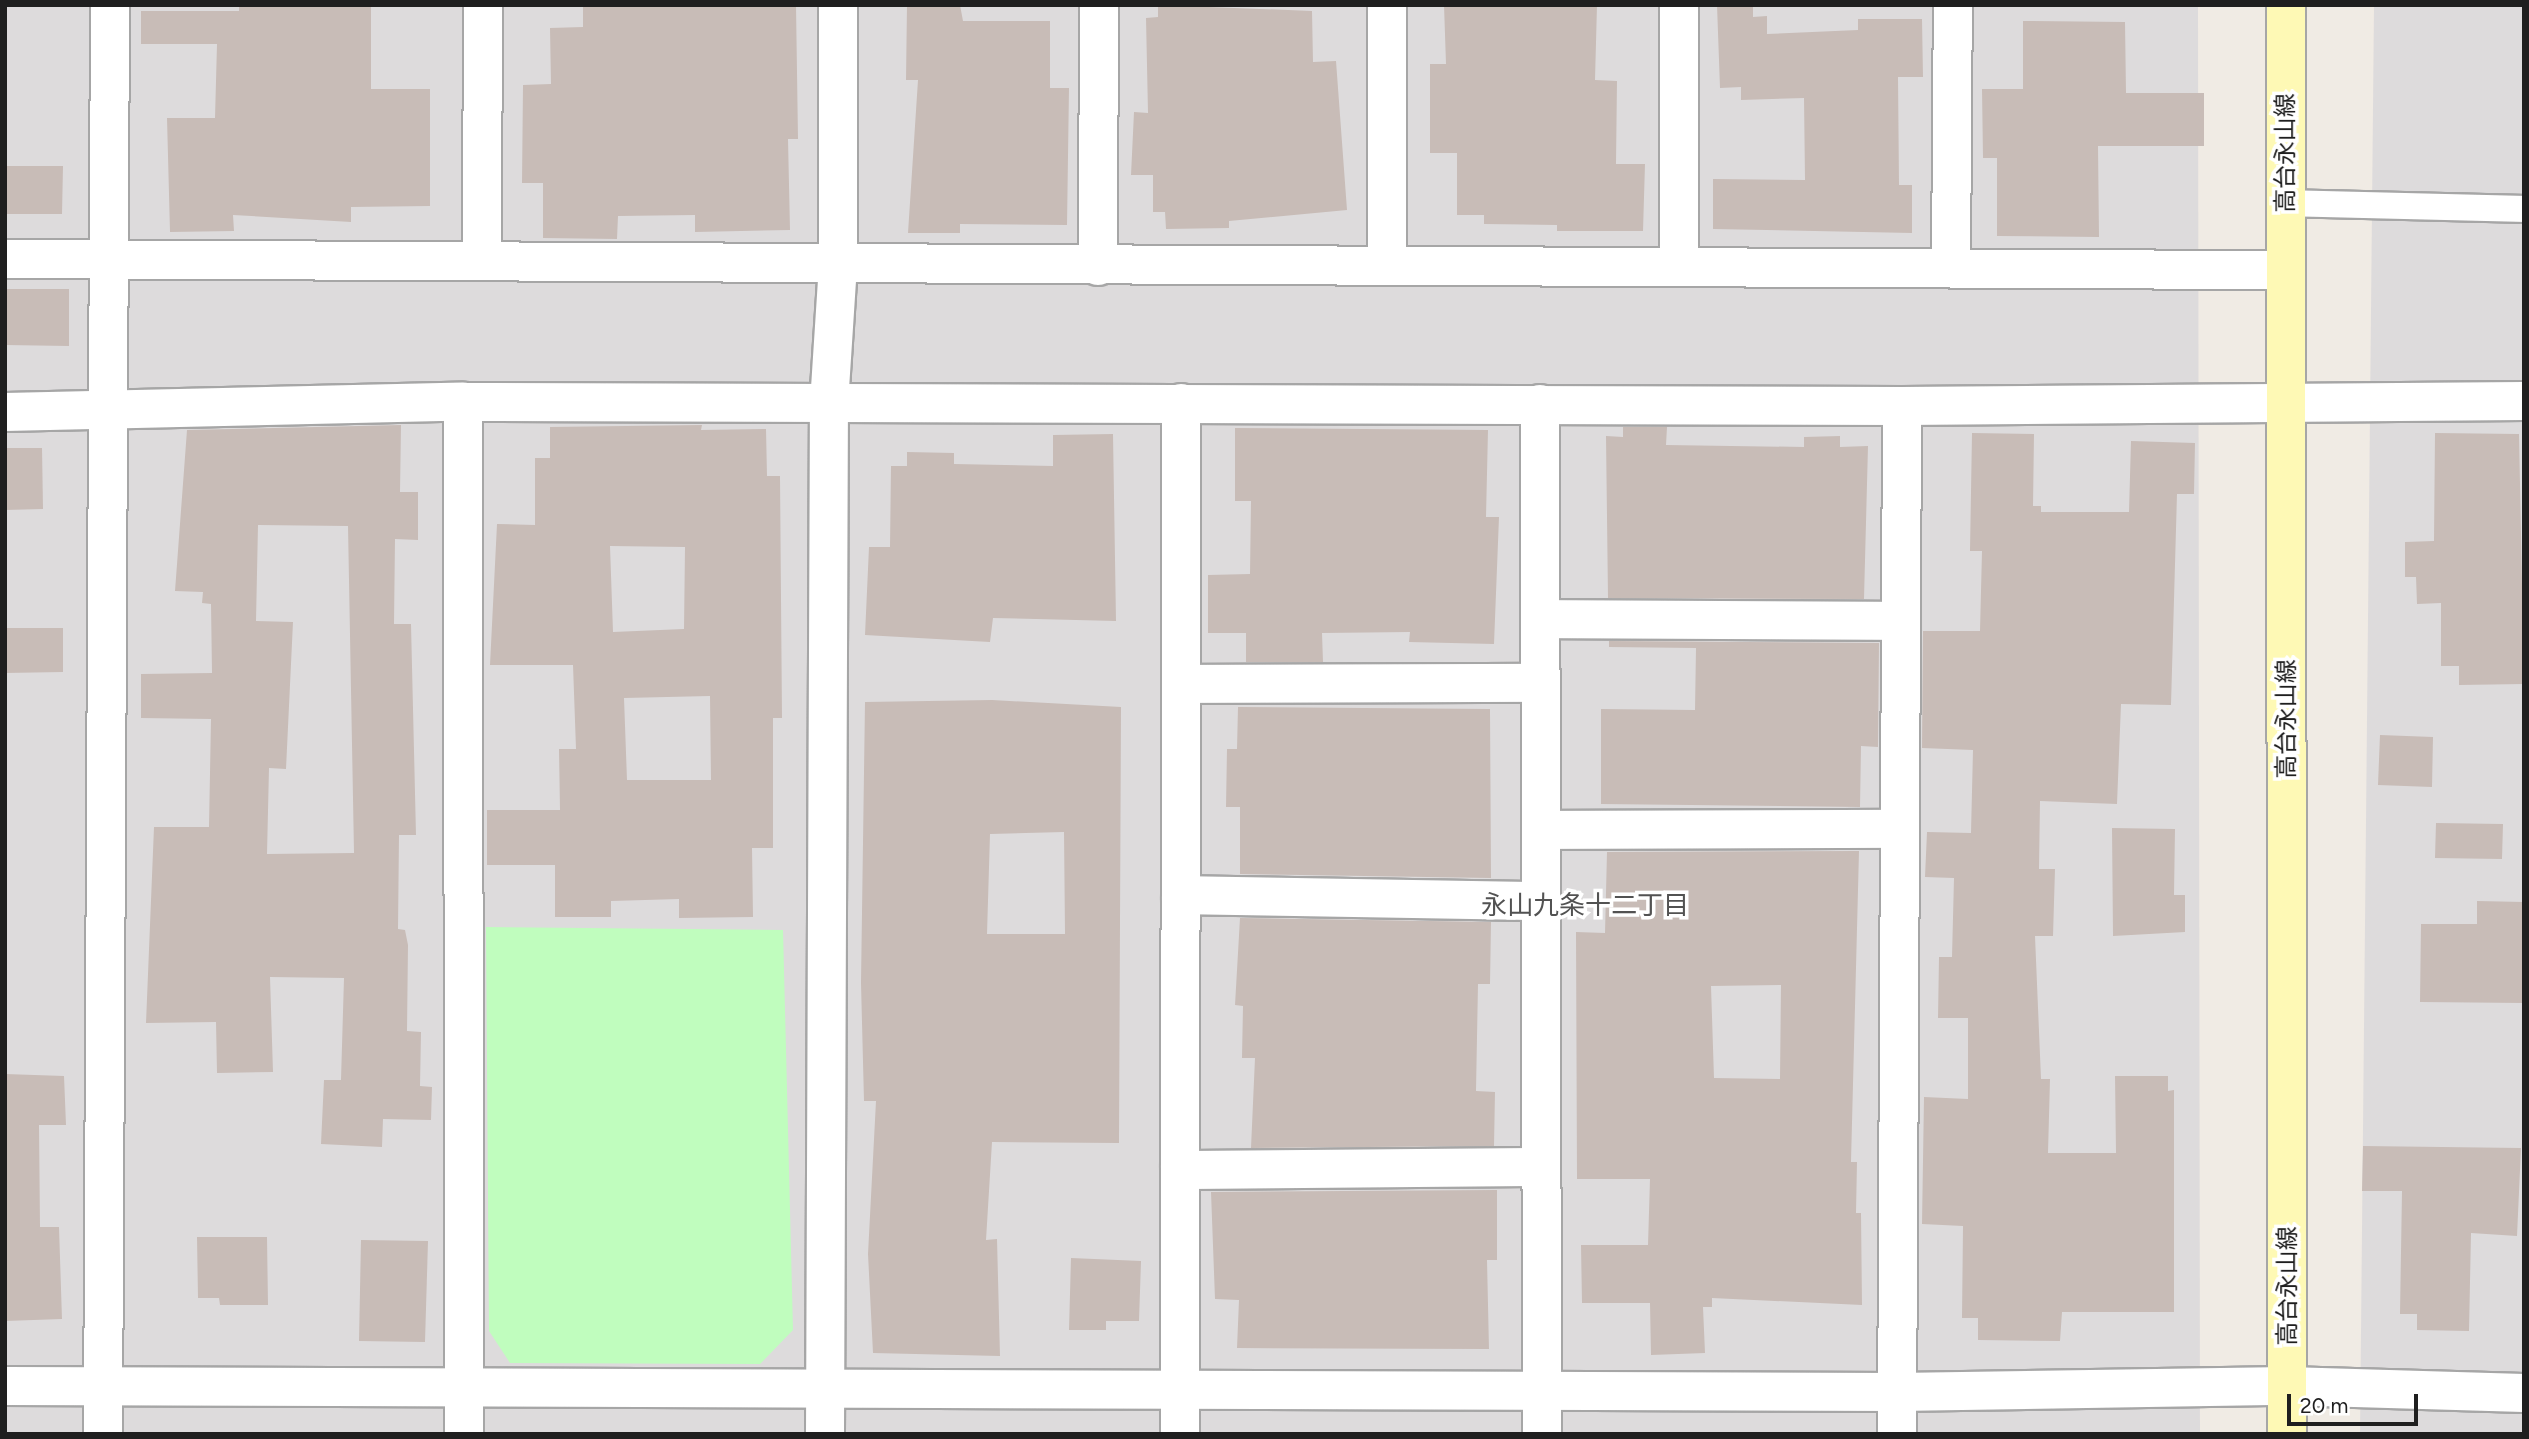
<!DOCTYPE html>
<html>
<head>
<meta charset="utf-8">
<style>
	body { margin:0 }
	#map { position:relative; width:2529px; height:1439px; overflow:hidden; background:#f0ebe4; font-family:Figtree,"Noto Sans JP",sans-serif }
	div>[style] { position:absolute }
	.residential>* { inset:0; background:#dddbdc }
	.park>* { inset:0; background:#c0fdbe }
	.building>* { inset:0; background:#c8bcb7 }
	.roads { filter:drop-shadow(2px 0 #a6a6a6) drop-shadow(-2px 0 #a6a6a6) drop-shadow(0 2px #a6a6a6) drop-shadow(0 -2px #a6a6a6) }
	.lane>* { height:26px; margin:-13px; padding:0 13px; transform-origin:13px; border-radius:13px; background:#fff }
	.street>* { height:38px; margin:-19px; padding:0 19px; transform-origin:19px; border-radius:19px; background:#fff }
	.secondary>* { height:38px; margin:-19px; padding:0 19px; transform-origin:19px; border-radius:19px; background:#fef9b5 }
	span { translate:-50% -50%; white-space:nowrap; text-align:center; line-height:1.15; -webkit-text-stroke:7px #fff; paint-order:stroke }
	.street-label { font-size:24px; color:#1f1f1f }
	.neighbourhood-label { font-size:26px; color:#525252 }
	.frame { position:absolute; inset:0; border:7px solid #1f1f1f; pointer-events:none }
	.scale { position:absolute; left:2287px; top:1394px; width:131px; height:32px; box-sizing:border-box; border:4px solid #1f1f1f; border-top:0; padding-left:9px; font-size:21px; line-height:24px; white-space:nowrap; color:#1f1f1f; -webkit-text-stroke:5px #fff; paint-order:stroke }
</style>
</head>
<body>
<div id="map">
	<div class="residential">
		<div style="clip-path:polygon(5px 5px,2198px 5px,2200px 1434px,5px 1434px)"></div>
		<div style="clip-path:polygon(2374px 5px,2524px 5px,2524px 1434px,2360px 1434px)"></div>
	</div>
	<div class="park">
		<div style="clip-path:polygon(486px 927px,783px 930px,793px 1330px,760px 1364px,510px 1363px,489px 1331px)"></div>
	</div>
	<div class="building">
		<div style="clip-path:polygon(239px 5px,371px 5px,371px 89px,430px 89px,430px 206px,351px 207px,351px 222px,233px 215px,234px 231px,170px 232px,167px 118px,215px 118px,217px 44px,141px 44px,141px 11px,239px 11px)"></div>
		<div style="clip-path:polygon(583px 5px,796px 5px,798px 139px,788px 139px,790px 230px,695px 232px,695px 215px,618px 216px,617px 239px,543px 238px,543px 183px,522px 183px,523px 85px,551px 84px,550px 28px,583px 27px)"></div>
		<div style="clip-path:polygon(907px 5px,960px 5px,963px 21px,1050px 21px,1050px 88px,1069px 88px,1067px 225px,960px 224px,960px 233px,908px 233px,918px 80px,906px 80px)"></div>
		<div style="clip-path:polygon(1158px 5px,1312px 11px,1313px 62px,1336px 61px,1347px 210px,1229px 221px,1229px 228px,1166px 229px,1165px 212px,1153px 212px,1153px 175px,1131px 175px,1134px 112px,1148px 113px,1146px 18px,1158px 17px)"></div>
		<div style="clip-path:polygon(1444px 5px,1597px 5px,1595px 80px,1617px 81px,1616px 164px,1645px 164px,1643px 231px,1557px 231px,1557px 225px,1484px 224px,1484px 215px,1457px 215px,1457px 153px,1430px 153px,1430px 64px,1446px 64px)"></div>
		<div style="clip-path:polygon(1717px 5px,1753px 5px,1753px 17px,1767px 16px,1767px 34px,1858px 30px,1858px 19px,1922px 19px,1923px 77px,1898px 77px,1899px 185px,1912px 185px,1912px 233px,1713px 229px,1713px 179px,1805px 180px,1804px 98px,1741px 100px,1741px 87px,1720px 88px)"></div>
		<div style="clip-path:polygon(2023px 21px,2125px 22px,2126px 93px,2204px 93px,2204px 146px,2098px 146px,2099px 237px,1997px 236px,1997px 158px,1983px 158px,1982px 89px,2023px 89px)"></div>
		<div style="clip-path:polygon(5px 166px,63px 166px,62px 214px,5px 214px)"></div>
		<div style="clip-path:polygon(5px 289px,69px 289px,69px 346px,5px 345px)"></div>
		<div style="clip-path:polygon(evenodd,401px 425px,400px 492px,418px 492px,418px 540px,395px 539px,394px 624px,411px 624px,416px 835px,399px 835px,398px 929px,405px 930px,408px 945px,407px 1031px,421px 1032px,420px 1086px,432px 1087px,431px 1120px,383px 1119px,382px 1147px,321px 1144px,324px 1080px,341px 1080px,344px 978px,270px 977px,273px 1072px,217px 1073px,216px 1022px,146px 1023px,154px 827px,209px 827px,211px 719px,141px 718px,141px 674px,212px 673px,211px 604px,202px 603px,203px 592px,175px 591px,187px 430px,401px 425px,258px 525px,348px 526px,354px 853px,267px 854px,269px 768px,286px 769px,293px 622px,256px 621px,258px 525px)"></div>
		<div style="clip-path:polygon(evenodd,702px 425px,701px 430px,766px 429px,767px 476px,780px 476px,782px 718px,773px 718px,773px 848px,752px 848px,753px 917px,679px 918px,679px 899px,611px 901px,611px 917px,555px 917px,555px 865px,487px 865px,487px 810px,560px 810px,559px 749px,576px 749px,573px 665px,490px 665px,497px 524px,535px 525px,535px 458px,550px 458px,550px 427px,702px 425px,610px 546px,685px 547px,684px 629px,613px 632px,610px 546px,702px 425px,710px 696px,711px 780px,627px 780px,624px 698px,710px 696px)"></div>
		<div style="clip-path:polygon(1623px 427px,1667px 427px,1666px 445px,1804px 447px,1804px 437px,1840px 436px,1840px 447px,1868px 446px,1864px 599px,1608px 598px,1606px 436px,1623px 437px)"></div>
		<div style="clip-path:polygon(1235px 428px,1488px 430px,1486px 517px,1499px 517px,1494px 644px,1409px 642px,1410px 632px,1322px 633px,1323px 662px,1246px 662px,1246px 633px,1208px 633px,1208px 575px,1250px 574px,1251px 501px,1235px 501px)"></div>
		<div style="clip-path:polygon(1972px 433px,2034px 434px,2033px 506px,2041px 506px,2041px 512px,2129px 512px,2131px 441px,2195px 443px,2194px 494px,2177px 494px,2171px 705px,2121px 704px,2117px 804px,2040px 801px,2039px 869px,2055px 869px,2053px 936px,2035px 936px,2041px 1079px,2050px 1079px,2048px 1153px,2116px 1153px,2115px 1076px,2168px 1076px,2168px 1091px,2174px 1090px,2174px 1312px,2062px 1312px,2060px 1341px,1978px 1340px,1978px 1318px,1962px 1318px,1963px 1226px,1922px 1224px,1924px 1097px,1968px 1099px,1968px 1018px,1938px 1018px,1939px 957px,1952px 957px,1954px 878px,1925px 877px,1927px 832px,1971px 833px,1973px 750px,1922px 748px,1923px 631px,1980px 631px,1982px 551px,1970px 551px)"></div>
		<div style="clip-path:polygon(2435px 433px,2519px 434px,2524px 684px,2459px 685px,2459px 666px,2441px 666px,2441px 603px,2417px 604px,2416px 577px,2405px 577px,2405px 542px,2434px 541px)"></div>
		<div style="clip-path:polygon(1113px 434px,1116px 621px,993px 618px,990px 642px,865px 635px,869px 547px,890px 547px,891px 466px,907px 466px,907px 452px,954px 453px,954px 464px,1053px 466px,1053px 435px)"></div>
		<div style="clip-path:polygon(5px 448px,42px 448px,43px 509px,5px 510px)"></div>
		<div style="clip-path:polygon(5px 628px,63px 628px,63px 672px,5px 673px)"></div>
		<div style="clip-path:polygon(1609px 641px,1879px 643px,1878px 747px,1861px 746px,1860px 807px,1601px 804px,1601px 709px,1695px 710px,1696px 648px,1609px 647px)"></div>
		<div style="clip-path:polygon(evenodd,992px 700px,1121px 707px,1119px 1143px,992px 1142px,986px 1240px,997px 1239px,1000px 1356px,873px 1353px,868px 1254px,876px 1101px,864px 1101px,861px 983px,865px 702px,992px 700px,1064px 832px,1065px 934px,987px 934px,990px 834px,1064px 832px)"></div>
		<div style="clip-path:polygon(1238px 707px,1490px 709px,1491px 878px,1240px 874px,1240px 807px,1226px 807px,1227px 749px,1237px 749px)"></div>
		<div style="clip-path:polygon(2380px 735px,2433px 737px,2432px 787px,2378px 785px)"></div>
		<div style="clip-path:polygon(2436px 823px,2503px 824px,2502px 859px,2435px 858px)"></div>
		<div style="clip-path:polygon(2112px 828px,2175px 829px,2174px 895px,2185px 895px,2185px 932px,2113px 936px)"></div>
		<div style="clip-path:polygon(evenodd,1859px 851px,1851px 1162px,1857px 1162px,1856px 1213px,1861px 1213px,1862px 1305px,1712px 1298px,1712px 1307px,1703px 1307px,1705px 1353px,1651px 1355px,1650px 1303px,1582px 1303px,1581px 1245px,1648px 1245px,1650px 1179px,1577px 1179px,1576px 932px,1605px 933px,1607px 852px,1859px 851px,1781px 985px,1780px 1079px,1714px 1078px,1711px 986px,1781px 985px)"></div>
		<div style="clip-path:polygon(2477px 901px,2524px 902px,2524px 1003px,2420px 1002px,2421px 924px,2477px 924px)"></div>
		<div style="clip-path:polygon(1240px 918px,1491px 922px,1490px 984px,1478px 984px,1476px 1091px,1495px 1092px,1494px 1146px,1251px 1148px,1255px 1058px,1242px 1058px,1243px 1006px,1235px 1005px)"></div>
		<div style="clip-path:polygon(5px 1074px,64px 1076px,66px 1125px,39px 1125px,40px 1227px,59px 1227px,62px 1319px,5px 1321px)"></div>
		<div style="clip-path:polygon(2363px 1146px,2521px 1148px,2517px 1236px,2471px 1233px,2469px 1331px,2417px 1330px,2417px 1314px,2400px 1314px,2402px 1191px,2362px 1191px)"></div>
		<div style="clip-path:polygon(1497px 1190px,1497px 1260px,1487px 1260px,1489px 1349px,1237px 1348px,1239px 1300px,1215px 1299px,1211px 1192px)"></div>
		<div style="clip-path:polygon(197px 1237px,267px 1237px,268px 1305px,220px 1305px,219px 1298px,198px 1298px)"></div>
		<div style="clip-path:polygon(361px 1240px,428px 1241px,425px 1342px,359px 1341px)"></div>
		<div style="clip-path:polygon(1071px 1258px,1141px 1261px,1139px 1321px,1106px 1321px,1106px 1330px,1069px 1330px)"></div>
	</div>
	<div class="roads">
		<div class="lane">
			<div style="left:2285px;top:203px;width:239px;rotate:1.4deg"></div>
		</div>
		<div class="street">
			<div style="left:1387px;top:5px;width:258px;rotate:90deg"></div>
			<div style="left:5px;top:259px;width:2280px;rotate:0.28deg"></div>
			<div style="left:482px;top:261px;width:256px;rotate:-89.8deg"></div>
			<div style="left:1098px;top:266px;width:261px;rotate:-89.8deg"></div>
			<div style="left:1679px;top:267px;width:262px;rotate:-90deg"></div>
			<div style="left:1951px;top:267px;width:262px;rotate:-89.6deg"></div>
			<div style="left:463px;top:402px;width:1032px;rotate:89.94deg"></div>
			<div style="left:1540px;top:404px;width:1030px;rotate:89.89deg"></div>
			<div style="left:5px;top:412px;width:458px;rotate:-1.3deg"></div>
			<div style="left:463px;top:402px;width:1439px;rotate:0.16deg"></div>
			<div style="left:1902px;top:406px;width:622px;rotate:-0.46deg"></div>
			<div style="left:1541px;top:619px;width:360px;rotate:0.3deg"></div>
			<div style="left:1181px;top:684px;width:360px;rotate:-0.2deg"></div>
			<div style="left:1541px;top:830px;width:359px;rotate:-0.2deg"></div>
			<div style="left:1181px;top:895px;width:360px;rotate:1deg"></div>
			<div style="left:1180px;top:1170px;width:361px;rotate:-0.5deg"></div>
			<div style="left:5px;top:1386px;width:1892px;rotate:0.18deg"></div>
			<div style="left:1897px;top:1392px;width:390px;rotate:-0.9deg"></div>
			<div style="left:2287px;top:1386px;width:237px;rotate:1.7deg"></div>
			<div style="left:103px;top:1434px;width:1429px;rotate:-89.72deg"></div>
			<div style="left:825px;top:1434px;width:1030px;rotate:-89.78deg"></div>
			<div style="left:829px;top:404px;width:141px;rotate:-86.3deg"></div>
			<div style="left:838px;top:263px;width:258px;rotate:-90deg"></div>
			<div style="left:1180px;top:1434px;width:1031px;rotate:-89.94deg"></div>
			<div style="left:1897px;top:1434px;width:1028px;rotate:-89.72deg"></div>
		</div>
		<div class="secondary">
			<div style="left:2286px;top:5px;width:1429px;rotate:89.96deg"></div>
		</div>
	</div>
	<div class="street-label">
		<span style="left:2285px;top:153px;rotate:-90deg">高台永山線</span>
		<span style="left:2286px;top:719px;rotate:-90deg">高台永山線</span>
		<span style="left:2287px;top:1286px;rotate:-90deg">高台永山線</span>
	</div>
	<div class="neighbourhood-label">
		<span style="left:1585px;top:906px">永山九条十二丁目</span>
	</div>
	<div class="frame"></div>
	<div class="scale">20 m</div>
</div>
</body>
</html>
